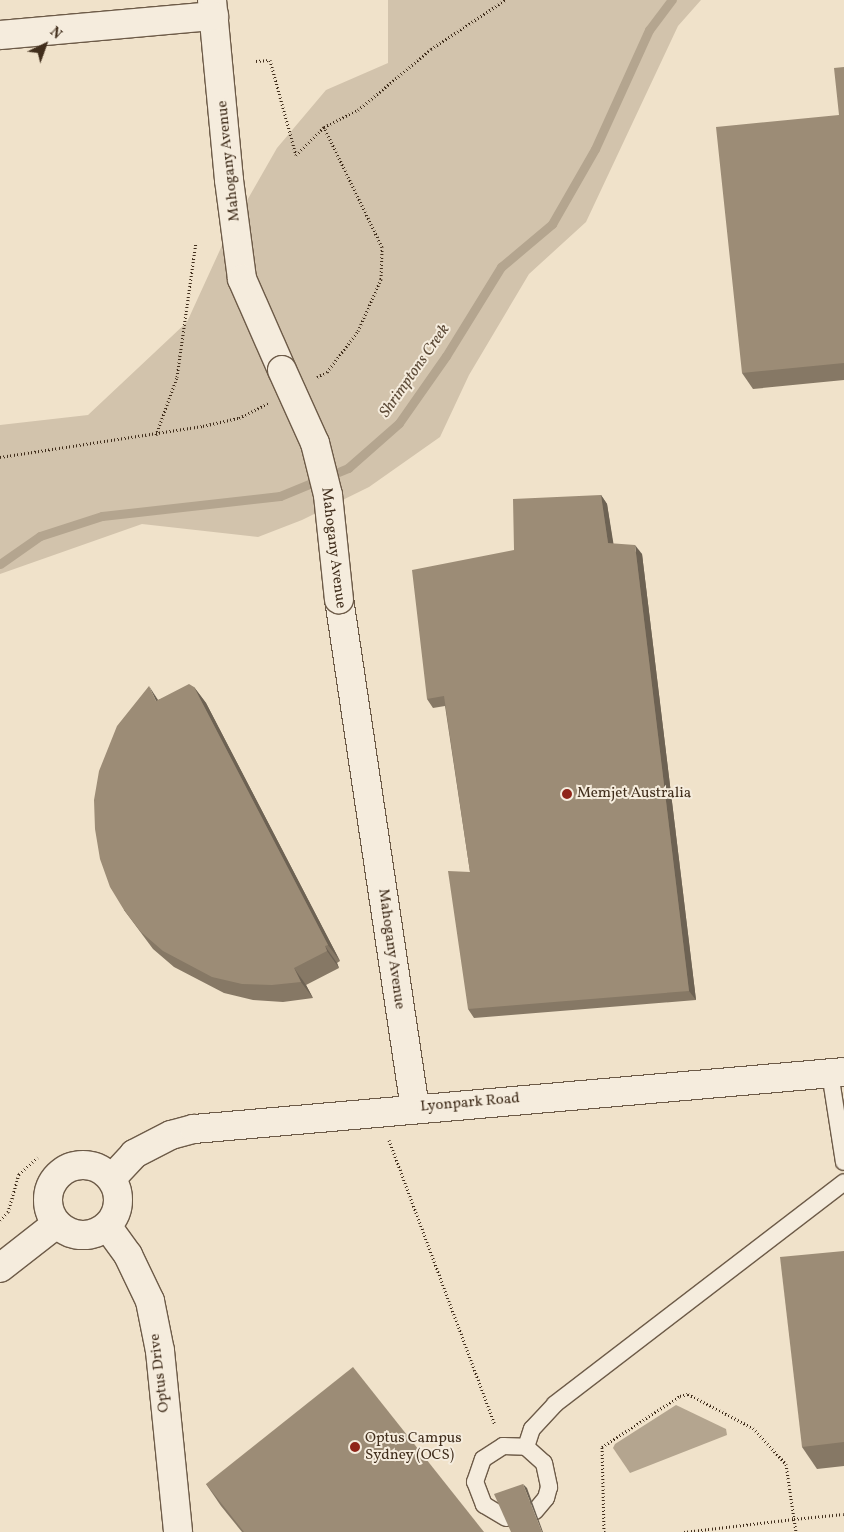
<!DOCTYPE html>
<html>
<head>
<meta charset="utf-8">
<style>
	body { margin:0 }
	#map { position:relative; width:844px; height:1532px; overflow:hidden; background:#f0e2ca; font-family:Vollkorn,serif }
	div>[style] { position:absolute }
	.green>* { inset:0; background:#d2c3ac }
	.water>* { inset:0; background:#b4a58f }
	.stream>* { height:9px; margin:-4.5px; padding:0 4.5px; transform-origin:4.5px; border-radius:4.5px; background:#b4a58f }
	.path>* { height:3px; margin-top:-1.5px; transform-origin:0; background:repeating-linear-gradient(90deg,#412e1c 0 1px,transparent 0 3.5px) }
	.roads { filter:drop-shadow(1px 0 #6d5b48) drop-shadow(-1px 0 #6d5b48) drop-shadow(0 1px #6d5b48) drop-shadow(0 -1px #6d5b48) }
	.service>* { height:16px; margin:-8px; padding:0 8px; transform-origin:8px; border-radius:8px; background:#f5ecdd }
	.minor>* { height:28px; margin:-14px; padding:0 14px; transform-origin:14px; border-radius:14px; background:#f5ecdd }
	.minor>.ring { margin:-14px; padding:0; box-sizing:content-box; background:none; border:28px solid #f5ecdd; border-radius:50% }
	.bridges { filter:drop-shadow(1px 0 #6d5b48) drop-shadow(-1px 0 #6d5b48) drop-shadow(0 1px #6d5b48) drop-shadow(0 -1px #6d5b48) }
	.minor-bridge>* { height:28px; margin:-14px; padding:0 14px; transform-origin:14px; border-radius:14px; background:#f5ecdd }
	.wall>* { inset:0; background:#867865 }
	.shaded-wall>* { inset:0; background:#6d6253 }
	.building>* { inset:0; background:#9c8c76 }
	.dots>* { width:14px; height:14px; translate:-50% -50%; box-sizing:border-box; border:2px solid #f5ecdd; border-radius:50% }
	span { translate:-50% -50%; white-space:nowrap; text-align:center; line-height:1.15; -webkit-text-stroke:4px #f5ecdd; paint-order:stroke }
	.street-label { font-size:15px; color:#412e1c }
	.poi-label { font-size:15px; color:#412e1c }
	.left { translate:0 -50%; text-align:left }
	.water-label { font-size:16px; color:#5e4c39; font-style:italic }
	.north { position:absolute; left:20px; top:20px; width:50px; height:50px; -webkit-text-stroke:4px #f5ecdd; paint-order:stroke; rotate:42deg; font-size:14px; font-weight:700; line-height:20px; text-align:center; color:#412e1c }
	.north::after { content:''; display:block; margin:auto; width:18px; height:22px; background:#412e1c; clip-path:polygon(50% 0,100% 100%,50% 72%,0 100%) }
</style>
</head>
<body>
<div id="map">
	<div class="green">
		<div style="clip-path:polygon(388px 0,701px 0,678px 26px,586px 222px,529px 274px,469px 375px,440px 437px,369px 487px,302px 520px,258px 537px,142px 524px,0 574px,0 425px,88px 415px,187px 322px,225px 239px,277px 148px,326px 90px,388px 63px)"></div>
	</div>
	<div class="water">
		<div style="clip-path:polygon(676px 1405px,726px 1429px,727px 1435px,630px 1473px,613px 1448px,615px 1444px)"></div>
	</div>
	<div class="stream">
		<div style="left:0;top:564px;width:49px;rotate:-35deg"></div>
		<div style="left:40px;top:536px;width:65px;rotate:-17.9deg"></div>
		<div style="left:102px;top:516px;width:179px;rotate:-6.4deg"></div>
		<div style="left:280px;top:496px;width:74px;rotate:-22.4deg"></div>
		<div style="left:348px;top:468px;width:68px;rotate:-41.4deg"></div>
		<div style="left:399px;top:423px;width:82px;rotate:-55deg"></div>
		<div style="left:446px;top:356px;width:105px;rotate:-58.3deg"></div>
		<div style="left:501px;top:267px;width:67px;rotate:-40.1deg"></div>
		<div style="left:552px;top:224px;width:86px;rotate:-60.2deg"></div>
		<div style="left:595px;top:149px;width:131px;rotate:-65.6deg"></div>
		<div style="left:649px;top:30px;width:38px;rotate:-53deg"></div>
	</div>
	<div class="path">
		<div style="left:256px;top:61px;width:14px;rotate:-4deg"></div>
		<div style="left:270px;top:60px;width:98px;rotate:74.7deg"></div>
		<div style="left:296px;top:155px;width:40px;rotate:-45deg"></div>
		<div style="left:324px;top:127px;width:38px;rotate:-27deg"></div>
		<div style="left:358px;top:110px;width:95px;rotate:-39.9deg"></div>
		<div style="left:431px;top:49px;width:89px;rotate:-33.5deg"></div>
		<div style="left:317px;top:377px;width:11px;rotate:-27deg"></div>
		<div style="left:327px;top:372px;width:51px;rotate:-52.9deg"></div>
		<div style="left:358px;top:331px;width:57px;rotate:-66.1deg"></div>
		<div style="left:381px;top:279px;width:32px;rotate:-88deg"></div>
		<div style="left:382px;top:247px;width:133px;rotate:-115.8deg"></div>
		<div style="left:156px;top:435px;width:62px;rotate:-70.1deg"></div>
		<div style="left:177px;top:377px;width:136px;rotate:-82deg"></div>
		<div style="left:0;top:457px;width:205px;rotate:-8.7deg"></div>
		<div style="left:203px;top:426px;width:37px;rotate:-13deg"></div>
		<div style="left:239px;top:418px;width:33px;rotate:-27deg"></div>
		<div style="left:389px;top:1140px;width:304px;rotate:69.6deg"></div>
		<div style="left:0;top:1220px;width:11px;rotate:-45deg"></div>
		<div style="left:8px;top:1212px;width:40px;rotate:-74deg"></div>
		<div style="left:19px;top:1174px;width:25px;rotate:-42deg"></div>
		<div style="left:604px;top:1532px;width:85px;rotate:-91.3deg"></div>
		<div style="left:602px;top:1447px;width:93px;rotate:-33.2deg"></div>
		<div style="left:680px;top:1396px;width:8px;rotate:-14deg"></div>
		<div style="left:688px;top:1394px;width:73px;rotate:27.6deg"></div>
		<div style="left:753px;top:1428px;width:49px;rotate:47.5deg"></div>
		<div style="left:786px;top:1464px;width:56px;rotate:81.7deg"></div>
		<div style="left:794px;top:1519px;width:50px;rotate:-5.7deg"></div>
		<div style="left:684px;top:1532px;width:111px;rotate:-6.7deg"></div>
		<div style="left:794px;top:1519px;width:13px;rotate:81deg"></div>
	</div>
	<div class="roads">
		<div class="service">
			<div style="left:830px;top:1073px;width:90px;rotate:81.1deg"></div>
			<div style="left:526px;top:1447px;width:19px;rotate:-72deg"></div>
			<div style="left:532px;top:1429px;width:34px;rotate:-47deg"></div>
			<div style="left:555px;top:1404px;width:364px;rotate:-37.5deg"></div>
			<div style="left:506px;top:1518px;width:26px;rotate:-149deg"></div>
			<div style="left:484px;top:1505px;width:25px;rotate:-111deg"></div>
			<div style="left:475px;top:1482px;width:24px;rotate:-71deg"></div>
			<div style="left:483px;top:1459px;width:24px;rotate:-33deg"></div>
			<div style="left:503px;top:1446px;width:23px;rotate:2deg"></div>
			<div style="left:526px;top:1447px;width:24px;rotate:42deg"></div>
			<div style="left:544px;top:1463px;width:25px;rotate:78deg"></div>
			<div style="left:549px;top:1487px;width:11px;rotate:105deg"></div>
			<div style="left:546px;top:1498px;width:17px;rotate:130deg"></div>
		</div>
		<div class="minor">
			<div style="left:212px;top:0;width:181px;rotate:84.6deg"></div>
			<div style="left:229px;top:180px;width:100px;rotate:82.5deg"></div>
			<div style="left:242px;top:279px;width:99px;rotate:66.3deg"></div>
			<div style="left:0;top:35px;width:215px;rotate:-5.1deg"></div>
			<div style="left:339px;top:599px;width:516px;rotate:81.52deg"></div>
			<div class="ring" style="left:48px;top:1165px;width:42px;height:42px"></div>
			<div style="left:112px;top:1178px;width:33px;rotate:-47deg"></div>
			<div style="left:134px;top:1154px;width:42px;rotate:-27.2deg"></div>
			<div style="left:171px;top:1135px;width:24px;rotate:-15deg"></div>
			<div style="left:194px;top:1129px;width:652px;rotate:-5.01deg"></div>
			<div style="left:107px;top:1226px;width:36px;rotate:54deg"></div>
			<div style="left:128px;top:1255px;width:51px;rotate:64.4deg"></div>
			<div style="left:150px;top:1301px;width:51px;rotate:78.7deg"></div>
			<div style="left:160px;top:1351px;width:182px;rotate:84.3deg"></div>
			<div style="left:0;top:1268px;width:70px;rotate:-38deg"></div>
		</div>
	</div>
	<div class="bridges">
		<div class="minor-bridge">
			<div style="left:282px;top:370px;width:80px;rotate:65.7deg"></div>
			<div style="left:315px;top:443px;width:54px;rotate:76deg"></div>
			<div style="left:328px;top:495px;width:105px;rotate:84deg"></div>
		</div>
	</div>
	<div class="wall">
		<div style="clip-path:polygon(844px 67px,844px 380px,753px 389px,742px 373px,839px 115px)"></div>
		<div style="clip-path:polygon(601px 495px,607px 504px,613px 544px,642px 554px,696px 1000px,474px 1018px,468px 1009px,470px 872px,445px 706px,433px 708px,427px 699px)"></div>
		<div style="clip-path:polygon(194px 687px,206px 703px,340px 961px,337px 963px,339px 968px,306px 985px,313px 998px,283px 1002px,253px 1000px,224px 993px,174px 967px,153px 949px,124px 910px,158px 700px)"></div>
		<div style="clip-path:polygon(844px 1251px,844px 1466px,817px 1469px,802px 1447px)"></div>
		<div style="clip-path:polygon(206px 1484px,484px 1532px,242px 1532px,221px 1506px)"></div>
	</div>
	<div class="shaded-wall">
		<div style="clip-path:polygon(601px 495px,607px 504px,615px 553px,608px 543px)"></div>
		<div style="clip-path:polygon(635px 545px,642px 554px,696px 1000px,689px 991px)"></div>
		<div style="clip-path:polygon(149px 686px,160px 703px,156px 701px)"></div>
		<div style="clip-path:polygon(194px 687px,206px 703px,340px 961px,328px 945px)"></div>
		<div style="clip-path:polygon(325px 946px,337px 963px,339px 968px,327px 951px)"></div>
		<div style="clip-path:polygon(294px 968px,306px 985px,313px 998px,301px 982px)"></div>
		<div style="clip-path:polygon(523px 1484px,527px 1488px,543px 1532px,542px 1532px)"></div>
	</div>
	<div class="building">
		<div style="clip-path:polygon(844px 67px,844px 363px,742px 373px,716px 127px,839px 115px,834px 68px)"></div>
		<div style="clip-path:polygon(601px 495px,608px 543px,635px 545px,689px 991px,468px 1009px,448px 871px,470px 872px,444px 696px,427px 699px,412px 570px,514px 550px,513px 499px)"></div>
		<div style="clip-path:polygon(189px 684px,194px 687px,328px 945px,325px 946px,327px 951px,294px 968px,301px 982px,272px 985px,242px 984px,212px 977px,163px 951px,141px 932px,124px 910px,110px 887px,100px 859px,95px 829px,94px 800px,99px 771px,117px 726px,149px 686px,156px 701px)"></div>
		<div style="clip-path:polygon(844px 1251px,844px 1442px,802px 1447px,780px 1257px)"></div>
		<div style="clip-path:polygon(353px 1367px,484px 1532px,244px 1532px,206px 1484px)"></div>
		<div style="clip-path:polygon(523px 1484px,542px 1532px,511px 1532px,494px 1494px)"></div>
	</div>
	<div class="dots">
		<div style="left:567px;top:794px;background:#8f2418"></div>
		<div style="left:355px;top:1447px;background:#8f2418"></div>
	</div>
	<div class="street-label">
		<span style="left:229px;top:161px;rotate:-96deg">Mahogany Avenue</span>
		<span style="left:333px;top:548px;rotate:83deg">Mahogany Avenue</span>
		<span style="left:391px;top:949px;rotate:82deg">Mahogany Avenue</span>
		<span style="left:470px;top:1103px;rotate:-5deg">Lyonpark Road</span>
		<span style="left:160px;top:1373px;rotate:-97deg">Optus Drive</span>
	</div>
	<div class="poi-label">
		<span class="left" style="left:577px;top:794px">Memjet Australia</span>
		<span class="left" style="left:365px;top:1447px">Optus Campus<br>Sydney (OCS)</span>
	</div>
	<div class="water-label">
		<span style="left:415px;top:371px;rotate:-55deg">Shrimptons Creek</span>
	</div>
	<div class="north">N</div>
</div>
</body>
</html>
